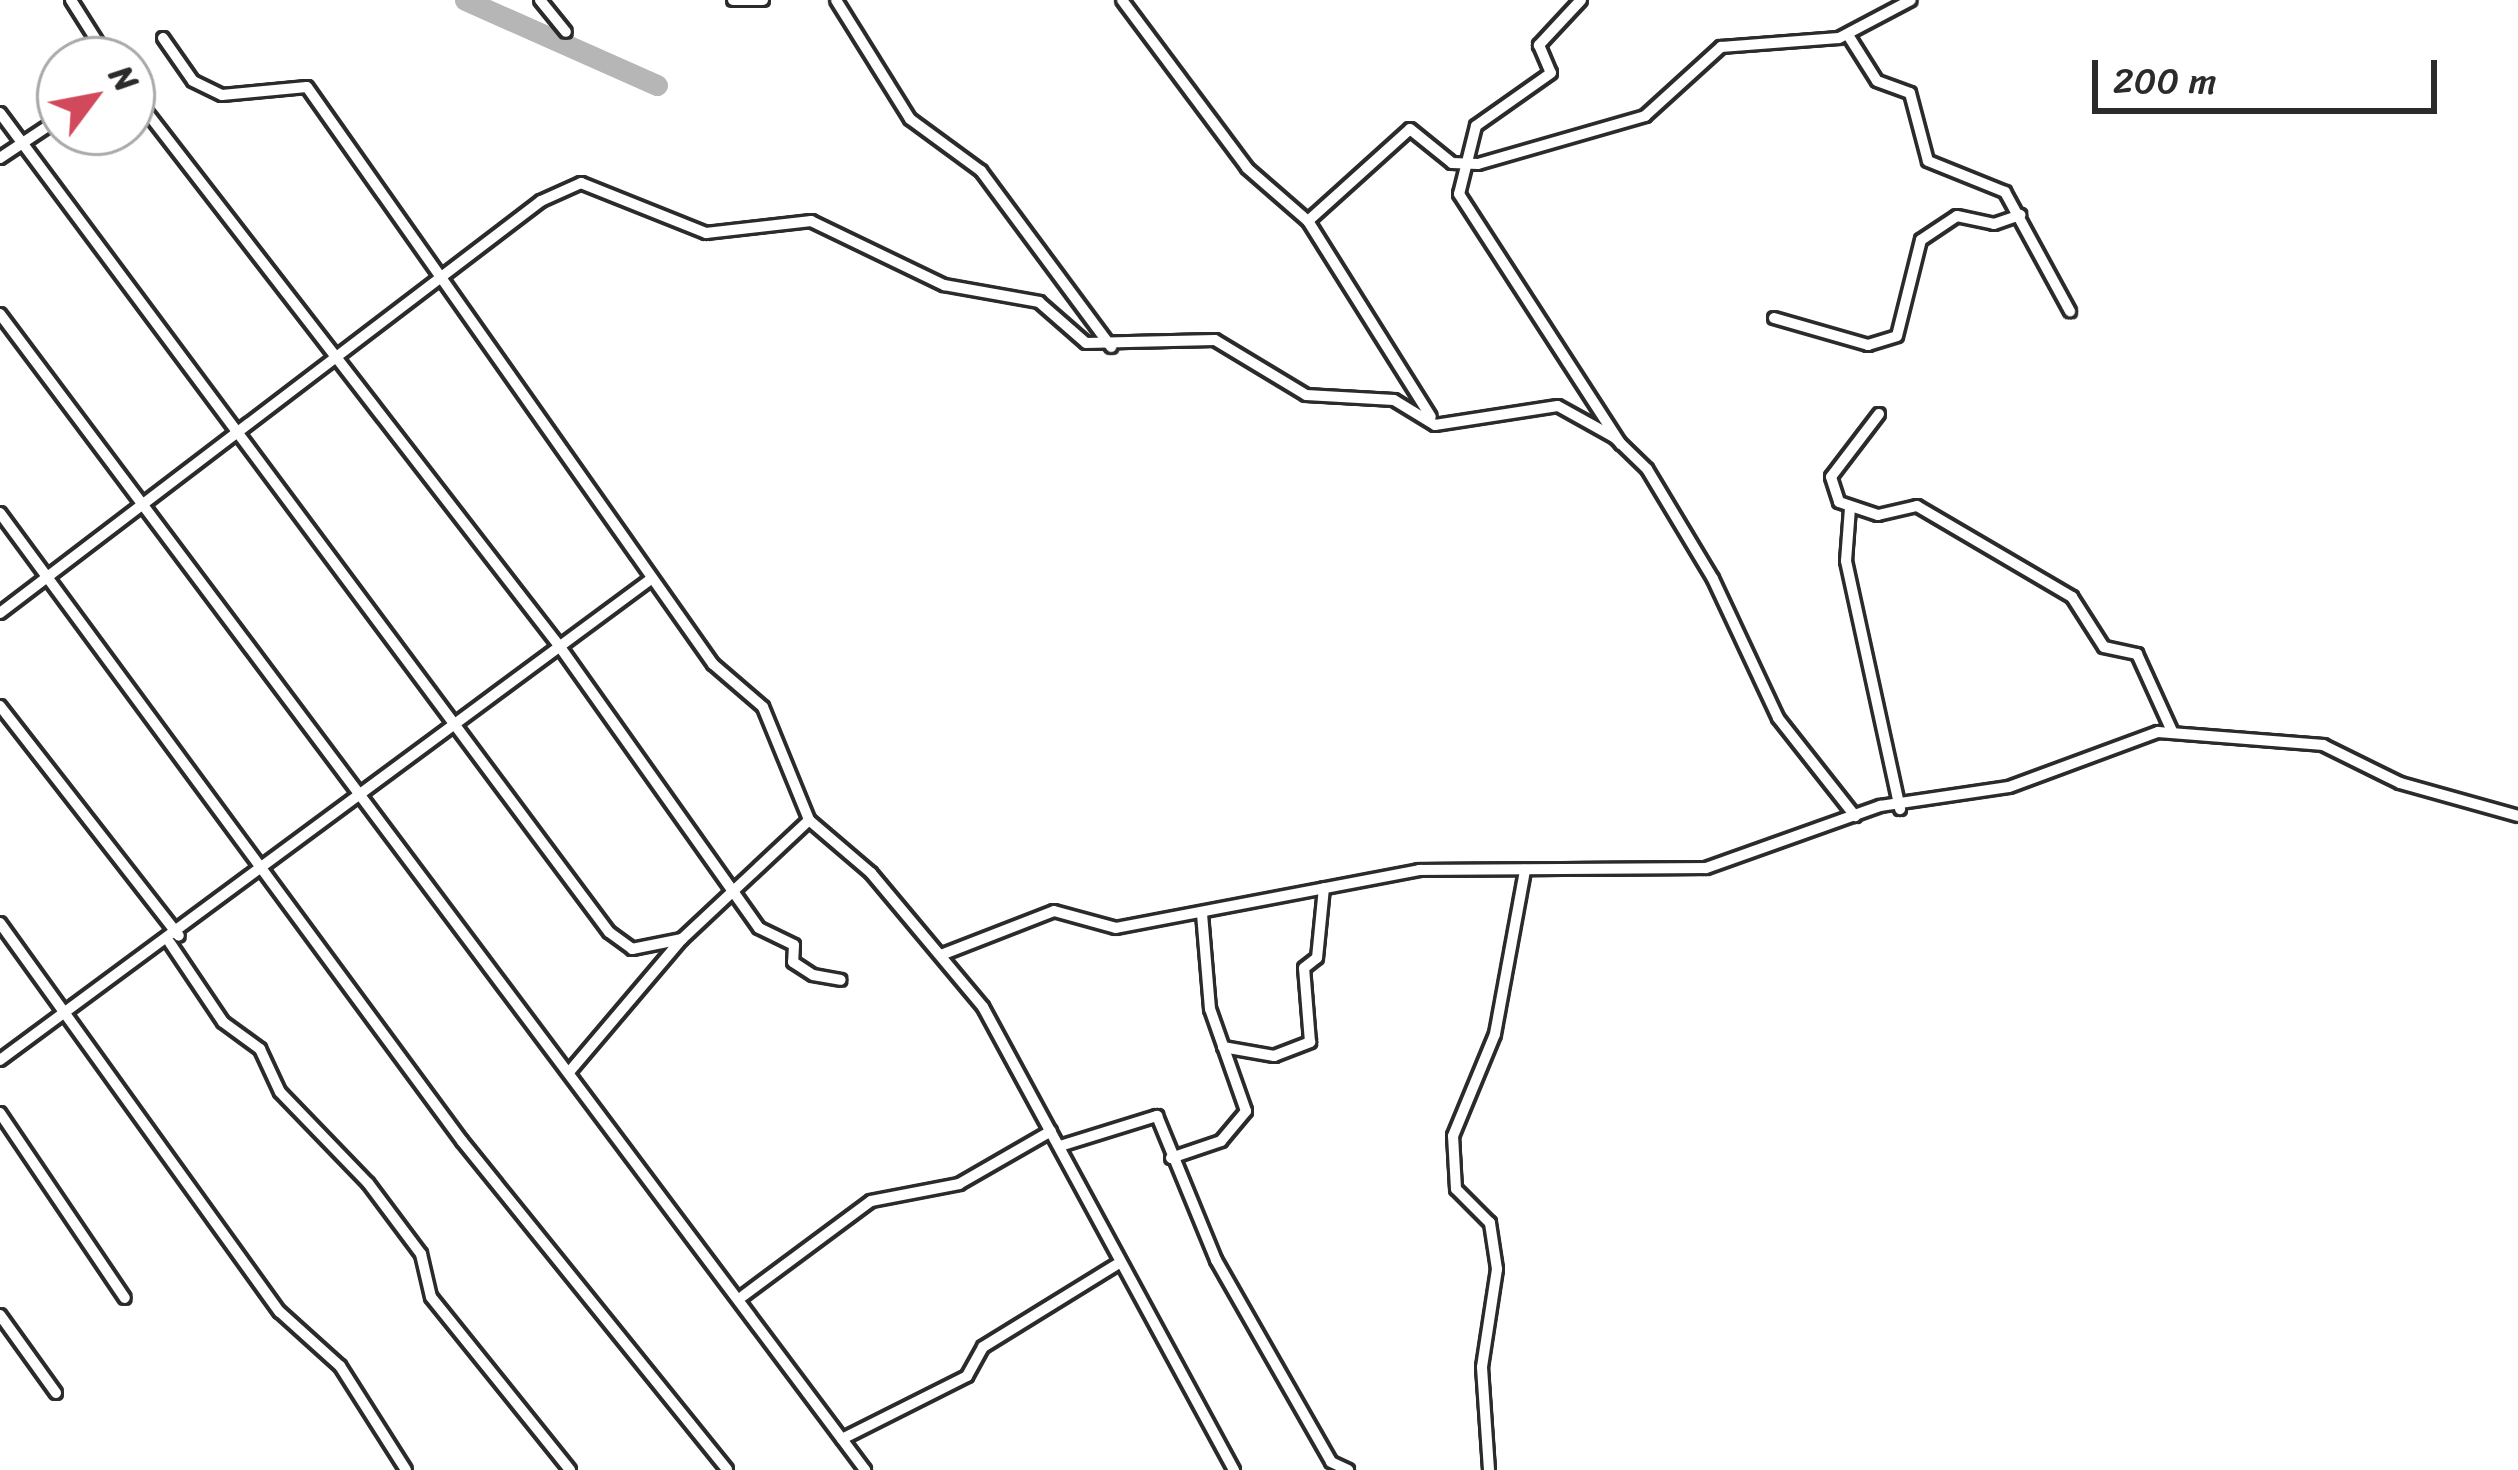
<!DOCTYPE html>
<html>
<head>
<meta charset="utf-8">
<style>
	body { margin:0 }
	#map { position:relative; width:2518px; height:1470px; overflow:hidden; background:#fff; font-family:Sriracha,sans-serif }
	div>[style] { position:absolute }
	.river>* { height:21px; margin:-10.5px; padding:0 10.5px; transform-origin:10.5px; border-radius:10.5px; background:#b6b6b6 }
	.roads { filter:drop-shadow(3px 0 #2b2b2b) drop-shadow(-3px 0 #2b2b2b) drop-shadow(0 3px #2b2b2b) drop-shadow(0 -3px #2b2b2b) }
	.minor>* { height:10px; margin:-5px; padding:0 5px; transform-origin:5px; border-radius:5px; background:#fff }
	span { translate:-50% -50%; white-space:nowrap; text-align:center; line-height:1.15; -webkit-text-stroke:10px #fff; paint-order:stroke }
	.north { position:absolute; left:36px; top:36px; width:120px; height:120px; box-sizing:border-box; background:#fff; border:3px solid #aaa; border-radius:50%; rotate:58deg; font-size:33px; font-weight:700; line-height:48px; text-align:center; color:#2b2b2b }
	.north::after { content:''; display:block; margin:auto; width:42px; height:54px; background:#d1495b; clip-path:polygon(50% 0,100% 100%,50% 72%,0 100%) }
	.scale { position:absolute; left:2092px; top:60px; width:345px; height:54px; box-sizing:border-box; border:6px solid #2b2b2b; border-top:0; padding-left:15px; font-size:36px; line-height:42px; white-space:nowrap; color:#2b2b2b; -webkit-text-stroke:9px #fff; paint-order:stroke }
</style>
</head>
<body>
<div id="map">
	<div class="river">
		<div style="left:465px;top:0;width:210px;rotate:23.9deg"></div>
	</div>
	<div class="roads">
		<div class="minor">
			<div style="left:71px;top:0;width:71px;rotate:57.7deg"></div>
			<div style="left:540px;top:0;width:41px;rotate:50.9deg"></div>
			<div style="left:733px;top:0;width:30px"></div>
			<div style="left:836px;top:0;width:140px;rotate:58.1deg"></div>
			<div style="left:910px;top:119px;width:88px;rotate:36.2deg"></div>
			<div style="left:981px;top:171px;width:219px;rotate:53.5deg"></div>
			<div style="left:1122px;top:0;width:209px;rotate:53.3deg"></div>
			<div style="left:1247px;top:168px;width:81px;rotate:41deg"></div>
			<div style="left:1308px;top:221px;width:231px;rotate:57.9deg"></div>
			<div style="left:1581px;top:0;width:62px;rotate:133deg"></div>
			<div style="left:1539px;top:45px;width:30px;rotate:67deg"></div>
			<div style="left:1551px;top:73px;width:92px;rotate:144.8deg"></div>
			<div style="left:1476px;top:126px;width:70px;rotate:104deg"></div>
			<div style="left:1459px;top:194px;width:298px;rotate:57.1deg"></div>
			<div style="left:1848px;top:35px;width:54px;rotate:57.8deg"></div>
			<div style="left:1877px;top:81px;width:35px;rotate:20deg"></div>
			<div style="left:1910px;top:93px;width:70px;rotate:75.2deg"></div>
			<div style="left:1928px;top:161px;width:83px;rotate:21.9deg"></div>
			<div style="left:2005px;top:192px;width:136px;rotate:61.4deg"></div>
			<div style="left:163px;top:38px;width:52px;rotate:55.1deg"></div>
			<div style="left:193px;top:81px;width:32px;rotate:26deg"></div>
			<div style="left:222px;top:95px;width:85px;rotate:-5.4deg"></div>
			<div style="left:307px;top:87px;width:706px;rotate:54.87deg"></div>
			<div style="left:713px;top:664px;width:66px;rotate:40.7deg"></div>
			<div style="left:763px;top:707px;width:122px;rotate:67.8deg"></div>
			<div style="left:132px;top:93px;width:700px;rotate:52.31deg"></div>
			<div style="left:560px;top:647px;width:344px;rotate:54.7deg"></div>
			<div style="left:759px;top:928px;width:39px;rotate:26deg"></div>
			<div style="left:794px;top:945px;width:17px;rotate:93deg"></div>
			<div style="left:793px;top:962px;width:24px;rotate:33deg"></div>
			<div style="left:813px;top:975px;width:28px;rotate:10deg"></div>
			<div style="left:0;top:113px;width:1021px;rotate:53.37deg"></div>
			<div style="left:609px;top:932px;width:29px;rotate:36deg"></div>
			<div style="left:632px;top:949px;width:51px;rotate:-11.3deg"></div>
			<div style="left:0;top:158px;width:72px;rotate:-33.7deg"></div>
			<div style="left:1308px;top:221px;width:137px;rotate:-42deg"></div>
			<div style="left:1410px;top:129px;width:54px;rotate:39deg"></div>
			<div style="left:1452px;top:163px;width:26px;rotate:2deg"></div>
			<div style="left:1478px;top:164px;width:174px;rotate:-16deg"></div>
			<div style="left:1645px;top:116px;width:103px;rotate:-42.2deg"></div>
			<div style="left:1721px;top:47px;width:118px;rotate:-4.4deg"></div>
			<div style="left:1839px;top:38px;width:81px;rotate:-27.8deg"></div>
			<div style="left:0;top:314px;width:1444px;rotate:53.19deg"></div>
			<div style="left:1774px;top:318px;width:98px;rotate:16deg"></div>
			<div style="left:1868px;top:345px;width:30px;rotate:-17deg"></div>
			<div style="left:1897px;top:336px;width:99px;rotate:-76deg"></div>
			<div style="left:1921px;top:240px;width:43px;rotate:-33.7deg"></div>
			<div style="left:1957px;top:216px;width:38px;rotate:12deg"></div>
			<div style="left:1994px;top:224px;width:28px;rotate:-19deg"></div>
			<div style="left:1879px;top:414px;width:79px;rotate:127.3deg"></div>
			<div style="left:1831px;top:477px;width:26px;rotate:72deg"></div>
			<div style="left:1839px;top:502px;width:41px;rotate:18.4deg"></div>
			<div style="left:1878px;top:515px;width:40px;rotate:-13deg"></div>
			<div style="left:1917px;top:506px;width:180px;rotate:30.4deg"></div>
			<div style="left:2072px;top:597px;width:59px;rotate:57.4deg"></div>
			<div style="left:2104px;top:647px;width:34px;rotate:12deg"></div>
			<div style="left:2137px;top:654px;width:85px;rotate:65.6deg"></div>
			<div style="left:1435px;top:425px;width:124px;rotate:-8.8deg"></div>
			<div style="left:1558px;top:406px;width:64px;rotate:29deg"></div>
			<div style="left:1614px;top:437px;width:46px;rotate:44.1deg"></div>
			<div style="left:1647px;top:469px;width:128px;rotate:59deg"></div>
			<div style="left:1713px;top:579px;width:153px;rotate:64.9deg"></div>
			<div style="left:1778px;top:718px;width:125px;rotate:51.8deg"></div>
			<div style="left:1850px;top:508px;width:53px;rotate:94.3deg"></div>
			<div style="left:1846px;top:561px;width:254px;rotate:77.7deg"></div>
			<div style="left:0;top:513px;width:780px;rotate:53.66deg"></div>
			<div style="left:462px;top:1141px;width:422px;rotate:51.1deg"></div>
			<div style="left:0;top:613px;width:680px;rotate:-37.29deg"></div>
			<div style="left:541px;top:201px;width:44px;rotate:-24.2deg"></div>
			<div style="left:581px;top:183px;width:135px;rotate:21.8deg"></div>
			<div style="left:706px;top:233px;width:106px;rotate:-6.5deg"></div>
			<div style="left:811px;top:221px;width:148px;rotate:25.7deg"></div>
			<div style="left:944px;top:285px;width:97px;rotate:10.1deg"></div>
			<div style="left:1039px;top:302px;width:62px;rotate:41.1deg"></div>
			<div style="left:1086px;top:343px;width:129px;rotate:-1.3deg"></div>
			<div style="left:1215px;top:340px;width:106px;rotate:31.1deg"></div>
			<div style="left:1306px;top:395px;width:88px;rotate:3.3deg"></div>
			<div style="left:1394px;top:400px;width:48px;rotate:31.4deg"></div>
			<div style="left:0;top:706px;width:291px;rotate:52.1deg"></div>
			<div style="left:809px;top:820px;width:82px;rotate:40.5deg"></div>
			<div style="left:871px;top:873px;width:175px;rotate:50.1deg"></div>
			<div style="left:983px;top:1007px;width:527px;rotate:61.54deg"></div>
			<div style="left:0;top:923px;width:479px;rotate:54.3deg"></div>
			<div style="left:280px;top:1312px;width:81px;rotate:42deg"></div>
			<div style="left:340px;top:1366px;width:123px;rotate:57.6deg"></div>
			<div style="left:170px;top:943px;width:95px;rotate:56.1deg"></div>
			<div style="left:223px;top:1022px;width:46px;rotate:36.1deg"></div>
			<div style="left:260px;top:1049px;width:47px;rotate:65.1deg"></div>
			<div style="left:280px;top:1092px;width:127px;rotate:46deg"></div>
			<div style="left:368px;top:1183px;width:89px;rotate:53.3deg"></div>
			<div style="left:421px;top:1254px;width:44px;rotate:76.9deg"></div>
			<div style="left:431px;top:1297px;width:222px;rotate:51.2deg"></div>
			<div style="left:941px;top:955px;width:121px;rotate:-21.3deg"></div>
			<div style="left:1054px;top:911px;width:64px;rotate:15.3deg"></div>
			<div style="left:1116px;top:928px;width:309px;rotate:-10.8deg"></div>
			<div style="left:1419px;top:870px;width:287px;rotate:-0.4deg"></div>
			<div style="left:1706px;top:868px;width:185px;rotate:-19.6deg"></div>
			<div style="left:1880px;top:806px;width:130px;rotate:-8.4deg"></div>
			<div style="left:2009px;top:787px;width:159px;rotate:-20.3deg"></div>
			<div style="left:2158px;top:732px;width:166px;rotate:4.5deg"></div>
			<div style="left:2323px;top:745px;width:86px;rotate:26.3deg"></div>
			<div style="left:2400px;top:783px;width:123px;rotate:15.6deg"></div>
			<div style="left:1223px;top:1047px;width:52px;rotate:10deg"></div>
			<div style="left:1274px;top:1056px;width:39px;rotate:-21deg"></div>
			<div style="left:1310px;top:1042px;width:74px;rotate:-94.6deg"></div>
			<div style="left:1304px;top:968px;width:16px;rotate:-38deg"></div>
			<div style="left:1317px;top:958px;width:70px;rotate:-84.3deg"></div>
			<div style="left:0;top:1060px;width:809px;rotate:-36.46deg"></div>
			<div style="left:570px;top:1071px;width:173px;rotate:-49.7deg"></div>
			<div style="left:682px;top:939px;width:174px;rotate:-43.1deg"></div>
			<div style="left:0;top:1113px;width:223px;rotate:56deg"></div>
			<div style="left:1060px;top:1146px;width:102px;rotate:-17.2deg"></div>
			<div style="left:1157px;top:1116px;width:156px;rotate:67.7deg"></div>
			<div style="left:1216px;top:1260px;width:232px;rotate:60.3deg"></div>
			<div style="left:1331px;top:1462px;width:19px;rotate:25deg"></div>
			<div style="left:1171px;top:1158px;width:53px;rotate:-18.8deg"></div>
			<div style="left:1221px;top:1141px;width:39px;rotate:-50deg"></div>
			<div style="left:1246px;top:1111px;width:108px;rotate:-109.4deg"></div>
			<div style="left:1210px;top:1009px;width:96px;rotate:-94.8deg"></div>
			<div style="left:743px;top:1296px;width:159px;rotate:-36.6deg"></div>
			<div style="left:871px;top:1201px;width:90px;rotate:-10.9deg"></div>
			<div style="left:959px;top:1184px;width:106px;rotate:-29.9deg"></div>
			<div style="left:0;top:1315px;width:96px;rotate:54.3deg"></div>
			<div style="left:842px;top:1439px;width:140px;rotate:-26.7deg"></div>
			<div style="left:967px;top:1376px;width:33px;rotate:-61deg"></div>
			<div style="left:983px;top:1347px;width:156px;rotate:-31.7deg"></div>
			<div style="left:1489px;top:1470px;width:103px;rotate:-93.9deg"></div>
			<div style="left:1482px;top:1367px;width:99px;rotate:-81.3deg"></div>
			<div style="left:1497px;top:1269px;width:47px;rotate:-98.7deg"></div>
			<div style="left:1490px;top:1223px;width:48px;rotate:-135deg"></div>
			<div style="left:1456px;top:1189px;width:53px;rotate:-93.2deg"></div>
			<div style="left:1453px;top:1136px;width:110px;rotate:-67.6deg"></div>
			<div style="left:1495px;top:1034px;width:167px;rotate:-79.6deg"></div>
		</div>
	</div>
	<div class="north">N</div>
	<div class="scale">200 m</div>
</div>
</body>
</html>
